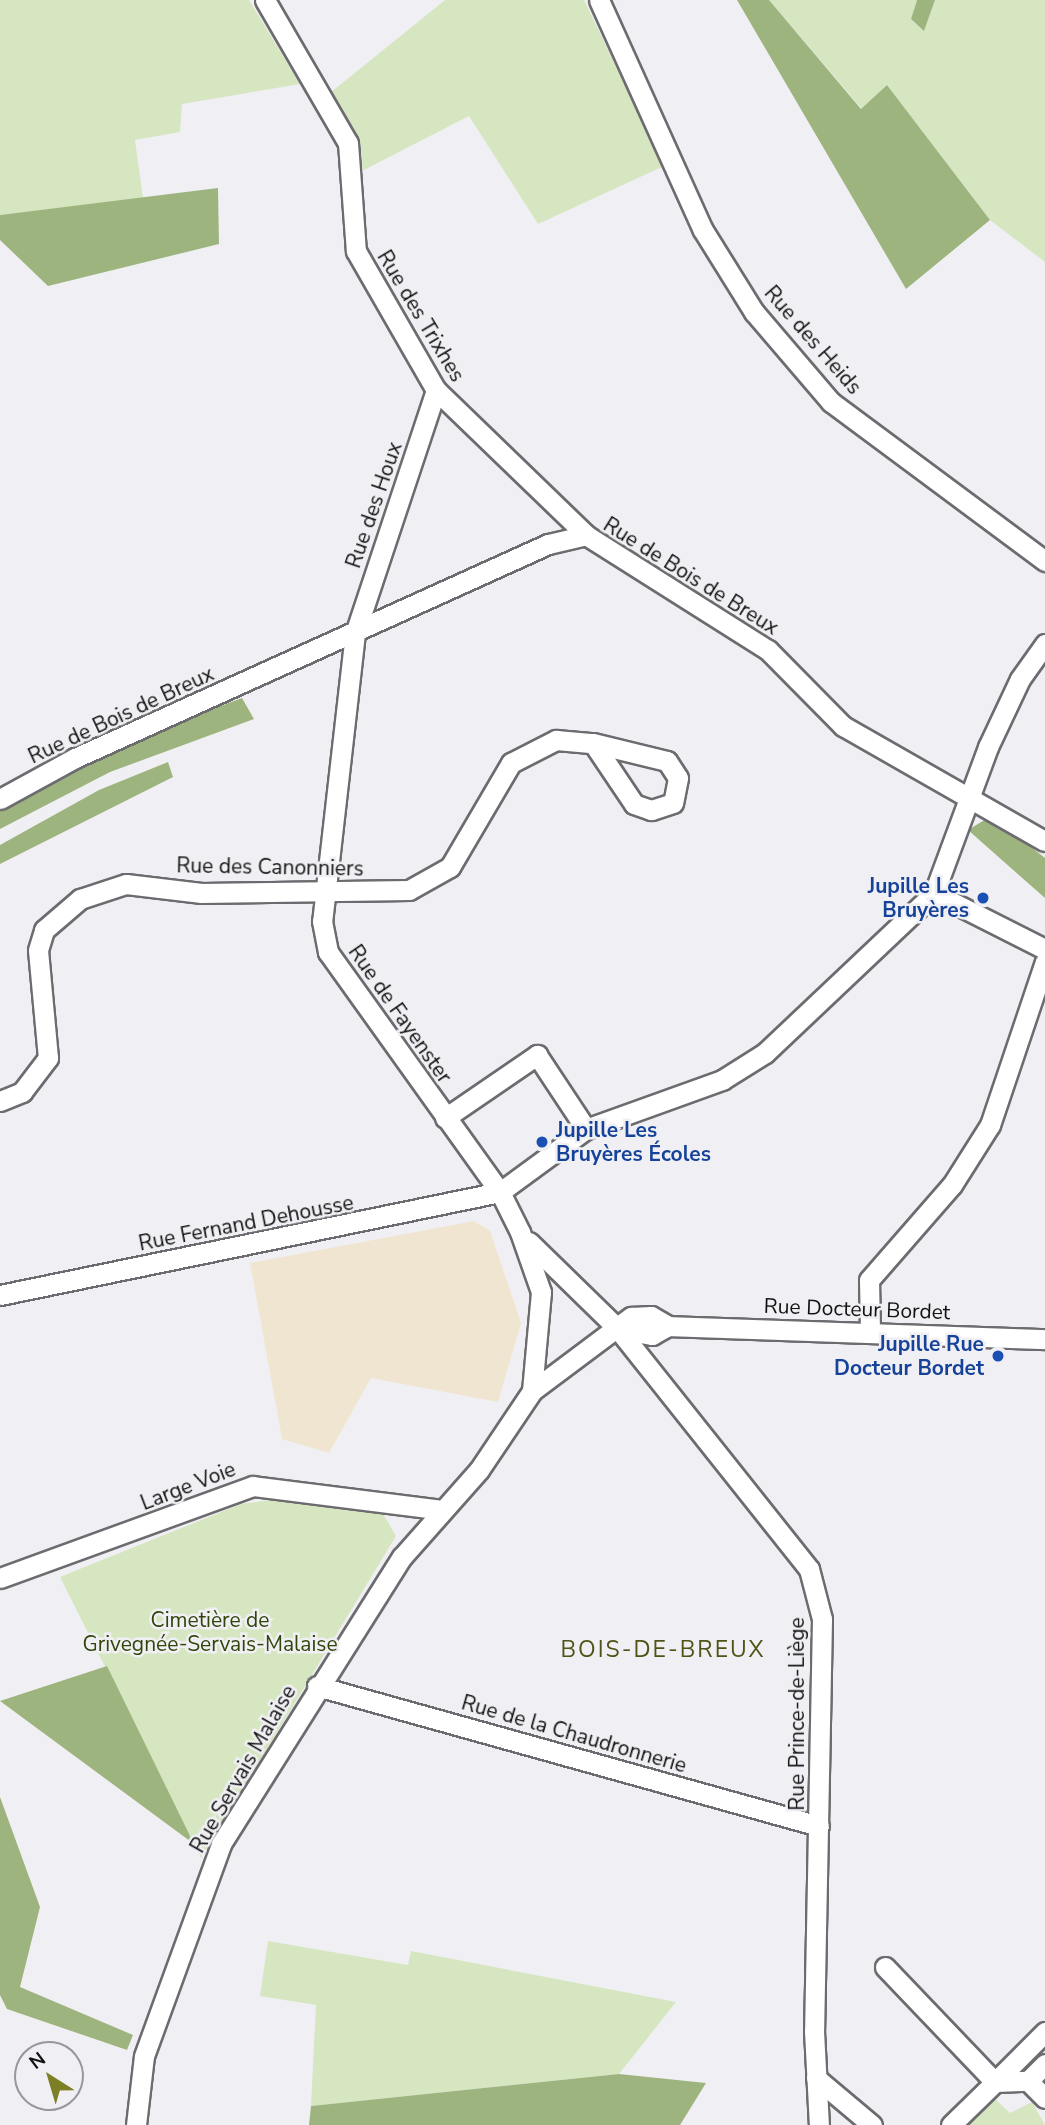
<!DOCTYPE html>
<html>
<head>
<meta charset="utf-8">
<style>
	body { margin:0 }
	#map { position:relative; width:1045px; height:2125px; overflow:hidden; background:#f0f0f4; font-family:"Nunito Sans",sans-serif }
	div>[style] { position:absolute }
	.education>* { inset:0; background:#f0e5d0 }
	.green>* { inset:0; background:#d6e6c1 }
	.forest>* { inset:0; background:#9eb47f }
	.roads { filter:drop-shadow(2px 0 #6c6c70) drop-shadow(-2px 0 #6c6c70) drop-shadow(0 2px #6c6c70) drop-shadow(0 -2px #6c6c70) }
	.minor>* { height:19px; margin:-9.5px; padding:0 9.5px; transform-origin:9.5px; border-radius:9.5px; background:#fff }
	.dots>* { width:19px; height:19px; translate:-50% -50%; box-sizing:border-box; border:4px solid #f0f0f4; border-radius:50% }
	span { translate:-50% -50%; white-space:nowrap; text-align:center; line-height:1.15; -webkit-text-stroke:5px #f0f0f4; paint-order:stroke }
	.street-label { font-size:21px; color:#121213 }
	.transit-label { font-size:21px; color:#164399; font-weight:700 }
	.right { translate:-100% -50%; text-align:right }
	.left { translate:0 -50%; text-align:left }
	.park-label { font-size:21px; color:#314509 }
	.neighbourhood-label { font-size:23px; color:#515216; letter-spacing:2px }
	.north { position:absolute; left:14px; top:2041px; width:70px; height:70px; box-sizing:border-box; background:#f0f0f4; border:2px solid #97979a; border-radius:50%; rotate:323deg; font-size:19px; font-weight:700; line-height:28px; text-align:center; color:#121213 }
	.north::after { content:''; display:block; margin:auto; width:24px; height:32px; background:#7d7f27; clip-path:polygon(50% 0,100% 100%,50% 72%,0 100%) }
</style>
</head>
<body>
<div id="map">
	<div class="education">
		<div style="clip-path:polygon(474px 1221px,490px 1231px,521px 1323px,498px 1402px,371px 1378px,329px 1453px,282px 1439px,250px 1263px)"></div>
	</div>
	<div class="green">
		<div style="clip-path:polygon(0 0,249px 0,300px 84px,182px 104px,180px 132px,135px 140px,143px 198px,0 215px)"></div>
		<div style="clip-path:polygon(445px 0,584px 0,664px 166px,538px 224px,469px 116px,360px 172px,330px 93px)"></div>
		<div style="clip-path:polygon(769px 0,917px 0,911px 19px,924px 31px,935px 0,1045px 0,1045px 262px,990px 220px,887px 85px,862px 109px)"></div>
		<div style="clip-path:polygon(277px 1499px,382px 1512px,396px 1536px,201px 1858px,60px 1577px,241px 1504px)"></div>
		<div style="clip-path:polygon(268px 1941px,408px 1965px,411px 1951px,676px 2002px,619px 2074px,311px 2106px,316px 2005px,260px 1996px)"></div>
		<div style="clip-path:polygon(993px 2097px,1010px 2113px,1032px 2102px,1045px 2125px,965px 2125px)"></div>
	</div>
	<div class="forest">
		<div style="clip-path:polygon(737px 0,769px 0,861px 109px,887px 85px,990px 220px,906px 289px)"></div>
		<div style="clip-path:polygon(917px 0,935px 0,924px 31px,911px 19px)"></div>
		<div style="clip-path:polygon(218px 188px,219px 244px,48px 286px,0 240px,0 215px)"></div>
		<div style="clip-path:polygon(242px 698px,254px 719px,110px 772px,0 829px,0 810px,12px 801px,157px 730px)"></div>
		<div style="clip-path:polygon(168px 762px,173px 777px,0 864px,0 845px,99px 790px)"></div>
		<div style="clip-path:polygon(991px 816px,1045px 858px,1045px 898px,968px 830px)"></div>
		<div style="clip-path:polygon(107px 1666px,194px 1844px,0 1701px)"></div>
		<div style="clip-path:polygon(0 1797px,40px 1907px,20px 1987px,133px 2035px,127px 2050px,7px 2009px,0 1995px)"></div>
		<div style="clip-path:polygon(619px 2074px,706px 2083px,680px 2125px,309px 2125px,311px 2106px)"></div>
	</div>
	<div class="roads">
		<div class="minor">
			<div style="left:265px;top:0;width:165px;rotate:59.9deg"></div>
			<div style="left:348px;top:143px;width:108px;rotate:85.8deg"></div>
			<div style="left:356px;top:251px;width:160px;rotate:60.1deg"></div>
			<div style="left:436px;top:390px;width:209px;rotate:44deg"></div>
			<div style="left:586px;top:535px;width:215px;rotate:32.3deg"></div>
			<div style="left:768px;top:650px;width:107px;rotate:45.4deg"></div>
			<div style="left:843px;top:726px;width:232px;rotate:29.7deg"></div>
			<div style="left:599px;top:0;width:252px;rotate:65.7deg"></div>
			<div style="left:703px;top:230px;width:97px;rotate:58.1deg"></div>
			<div style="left:754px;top:312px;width:118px;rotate:49.5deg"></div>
			<div style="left:831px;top:402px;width:267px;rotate:36.6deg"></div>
			<div style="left:436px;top:390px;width:256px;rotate:108.4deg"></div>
			<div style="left:355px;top:633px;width:290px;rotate:96.5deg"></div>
			<div style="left:322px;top:921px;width:32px;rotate:79deg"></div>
			<div style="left:328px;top:952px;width:295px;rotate:54.4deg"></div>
			<div style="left:500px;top:1192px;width:45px;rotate:63.4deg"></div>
			<div style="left:520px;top:1232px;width:64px;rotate:70.7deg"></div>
			<div style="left:541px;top:1292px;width:99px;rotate:95.2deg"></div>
			<div style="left:0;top:799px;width:85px;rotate:-28.7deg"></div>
			<div style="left:75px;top:758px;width:519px;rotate:-24.34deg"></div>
			<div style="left:548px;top:544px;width:39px;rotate:-13deg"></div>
			<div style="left:934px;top:893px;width:124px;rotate:26.8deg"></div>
			<div style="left:0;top:1101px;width:24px;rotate:-22deg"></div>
			<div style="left:22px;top:1092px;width:43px;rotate:-52.6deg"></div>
			<div style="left:48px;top:1058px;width:108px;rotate:-95.3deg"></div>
			<div style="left:38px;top:950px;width:21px;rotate:-73deg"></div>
			<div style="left:44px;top:930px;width:48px;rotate:-40.7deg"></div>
			<div style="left:80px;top:899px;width:48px;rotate:-18.1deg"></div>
			<div style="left:126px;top:884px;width:76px;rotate:6.8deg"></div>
			<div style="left:201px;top:893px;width:208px;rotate:-0.8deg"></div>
			<div style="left:409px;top:890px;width:47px;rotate:-29.3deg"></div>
			<div style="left:450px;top:867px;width:121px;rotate:-59.6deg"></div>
			<div style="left:511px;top:763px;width:51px;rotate:-27.1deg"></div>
			<div style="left:556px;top:740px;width:37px;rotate:5deg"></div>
			<div style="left:593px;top:743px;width:76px;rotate:13.7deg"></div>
			<div style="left:667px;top:761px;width:20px;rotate:57deg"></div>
			<div style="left:678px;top:778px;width:25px;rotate:101deg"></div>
			<div style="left:673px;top:803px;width:23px;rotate:162deg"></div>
			<div style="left:651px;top:810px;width:18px;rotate:-161deg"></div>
			<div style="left:634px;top:804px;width:73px;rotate:-123.9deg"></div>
			<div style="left:445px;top:1118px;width:112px;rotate:-34.4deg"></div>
			<div style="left:537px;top:1055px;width:89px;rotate:56.5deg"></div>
			<div style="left:529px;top:1242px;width:124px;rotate:44.3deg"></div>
			<div style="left:618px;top:1329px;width:307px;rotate:51.5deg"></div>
			<div style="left:809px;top:1569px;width:52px;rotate:75.4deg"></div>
			<div style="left:822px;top:1619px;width:412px;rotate:91.1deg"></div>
			<div style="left:814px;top:2031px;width:94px;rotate:87deg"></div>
			<div style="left:0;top:1295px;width:510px;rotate:-11.64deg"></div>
			<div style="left:500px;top:1192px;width:107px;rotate:-36.2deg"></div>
			<div style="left:586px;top:1129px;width:145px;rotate:-19.8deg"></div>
			<div style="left:722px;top:1080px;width:51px;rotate:-32.1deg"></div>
			<div style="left:765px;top:1053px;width:233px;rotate:-43.4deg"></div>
			<div style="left:934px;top:893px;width:156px;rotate:-69.7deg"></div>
			<div style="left:988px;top:747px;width:75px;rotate:-64.8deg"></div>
			<div style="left:1020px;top:679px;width:43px;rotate:-54.5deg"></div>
			<div style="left:618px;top:1329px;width:35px;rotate:10deg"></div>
			<div style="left:652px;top:1335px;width:18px;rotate:-29deg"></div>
			<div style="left:870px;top:1331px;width:51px;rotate:-91.1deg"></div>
			<div style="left:869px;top:1280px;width:126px;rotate:-48.9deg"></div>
			<div style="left:952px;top:1185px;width:71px;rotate:-57.7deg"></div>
			<div style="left:990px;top:1125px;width:172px;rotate:-71.4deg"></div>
			<div style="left:0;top:1578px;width:269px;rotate:-20deg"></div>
			<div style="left:253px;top:1486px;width:191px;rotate:7.2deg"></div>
			<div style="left:317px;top:1686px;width:521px;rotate:15.58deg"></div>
			<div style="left:885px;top:1967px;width:159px;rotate:46.3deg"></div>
			<div style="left:995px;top:2082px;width:71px;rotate:-45deg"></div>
			<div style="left:816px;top:2078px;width:73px;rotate:40deg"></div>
			<div style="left:1028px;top:2081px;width:24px;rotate:45deg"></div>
			<div style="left:136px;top:2125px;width:69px;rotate:-83.4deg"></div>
			<div style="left:144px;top:2056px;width:226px;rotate:-70deg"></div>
			<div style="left:221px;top:1844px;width:339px;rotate:-57.8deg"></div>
			<div style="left:402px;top:1557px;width:116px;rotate:-48.5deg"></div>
			<div style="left:479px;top:1470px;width:95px;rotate:-56.1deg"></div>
			<div style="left:532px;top:1391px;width:124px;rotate:-36.8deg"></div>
			<div style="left:631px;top:1317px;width:20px;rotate:-3deg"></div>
			<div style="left:651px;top:1316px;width:20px;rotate:30deg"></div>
			<div style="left:668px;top:1326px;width:377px;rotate:2deg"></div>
			<div style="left:951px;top:2125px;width:62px;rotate:-44.3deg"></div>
			<div style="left:995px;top:2082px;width:33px;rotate:-2deg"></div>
			<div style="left:1028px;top:2081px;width:24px;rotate:-45deg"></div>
		</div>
	</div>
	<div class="dots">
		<div style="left:983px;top:898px;background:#1a4fb4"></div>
		<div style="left:542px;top:1142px;background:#1a4fb4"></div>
		<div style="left:998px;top:1356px;background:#1a4fb4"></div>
	</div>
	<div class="street-label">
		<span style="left:421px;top:316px;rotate:59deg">Rue des Trixhes</span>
		<span style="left:813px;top:340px;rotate:49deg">Rue des Heids</span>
		<span style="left:374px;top:505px;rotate:-71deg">Rue des Houx</span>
		<span style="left:691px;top:576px;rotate:32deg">Rue de Bois de Breux</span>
		<span style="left:121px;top:715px;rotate:-25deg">Rue de Bois de Breux</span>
		<span style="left:270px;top:867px;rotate:1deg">Rue des Canonniers</span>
		<span style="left:400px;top:1014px;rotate:55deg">Rue de Fayenster</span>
		<span style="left:246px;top:1223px;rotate:-11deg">Rue Fernand Dehousse</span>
		<span style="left:857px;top:1309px;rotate:2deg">Rue Docteur Bordet</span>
		<span style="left:188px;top:1486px;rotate:-21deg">Large Voie</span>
		<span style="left:797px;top:1714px;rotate:-90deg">Rue Prince-de-Liège</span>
		<span style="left:574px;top:1734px;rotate:16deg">Rue de la Chaudronnerie</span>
		<span style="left:243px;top:1769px;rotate:-60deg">Rue Servais Malaise</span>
	</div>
	<div class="transit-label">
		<span class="right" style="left:969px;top:898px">Jupille Les<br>Bruyères</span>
		<span class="left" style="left:556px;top:1142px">Jupille Les<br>Bruyères Écoles</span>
		<span class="right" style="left:984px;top:1356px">Jupille Rue<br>Docteur Bordet</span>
	</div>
	<div class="park-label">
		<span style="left:210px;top:1632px">Cimetière de<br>Grivegnée-Servais-Malaise</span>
	</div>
	<div class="neighbourhood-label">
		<span style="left:663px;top:1650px">BOIS-DE-BREUX</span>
	</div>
	<div class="north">N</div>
</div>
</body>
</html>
